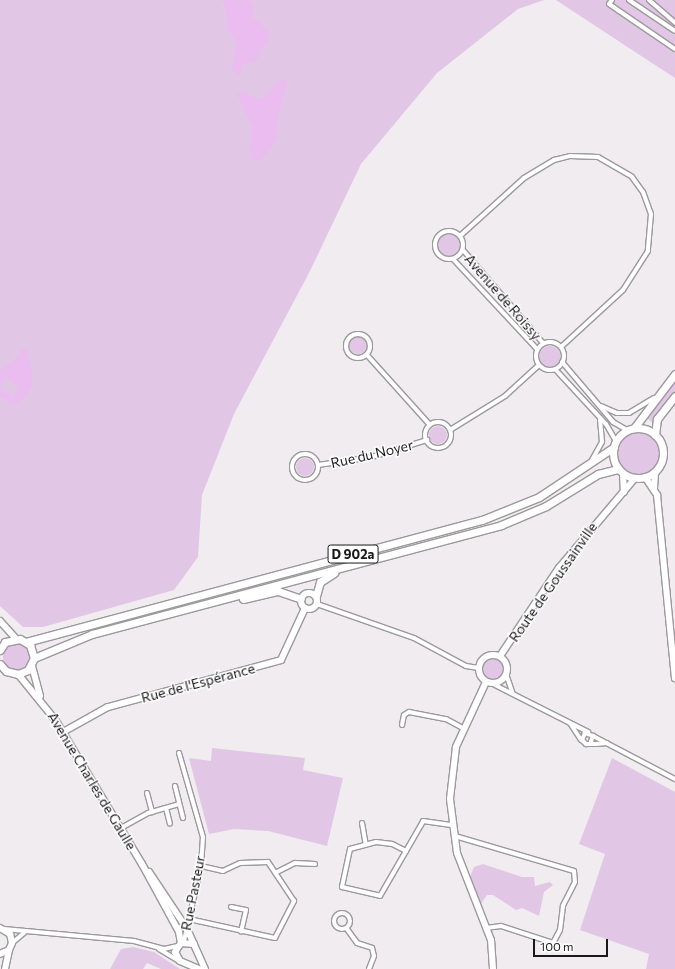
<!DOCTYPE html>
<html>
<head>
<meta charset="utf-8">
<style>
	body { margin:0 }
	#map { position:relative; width:675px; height:969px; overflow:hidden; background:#f0ecf0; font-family:Commissioner,sans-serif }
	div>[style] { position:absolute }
	.green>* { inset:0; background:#e2c6e5 }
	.round { border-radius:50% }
	.water>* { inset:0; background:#eabcef }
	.roads { filter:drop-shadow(1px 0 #9c999c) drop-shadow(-1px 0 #9c999c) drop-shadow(0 1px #9c999c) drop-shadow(0 -1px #9c999c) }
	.street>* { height:4px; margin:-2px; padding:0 2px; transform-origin:2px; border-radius:2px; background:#fff }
	.street>.ring { margin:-2px; padding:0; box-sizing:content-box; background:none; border:4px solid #fff; border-radius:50% }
	.secondary>* { height:6px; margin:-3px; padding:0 3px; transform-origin:3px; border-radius:3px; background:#fff }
	.secondary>.ring { margin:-3px; padding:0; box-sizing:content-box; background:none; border:6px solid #fff; border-radius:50% }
	.primary>* { height:7px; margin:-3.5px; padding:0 3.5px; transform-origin:3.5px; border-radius:3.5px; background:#fff }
	.primary>.ring { margin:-3.5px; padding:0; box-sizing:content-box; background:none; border:7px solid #fff; border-radius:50% }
	span { translate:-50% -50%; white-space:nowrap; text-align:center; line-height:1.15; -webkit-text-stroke:3px #fff; paint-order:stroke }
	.shield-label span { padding:1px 3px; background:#fff; border:1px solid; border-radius:3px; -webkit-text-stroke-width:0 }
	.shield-label { font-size:13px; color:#1a191a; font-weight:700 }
	.street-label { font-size:14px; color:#1a191a }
	.scale { position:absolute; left:533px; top:939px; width:75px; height:18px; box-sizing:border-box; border:2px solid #1a191a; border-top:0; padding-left:5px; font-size:12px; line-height:14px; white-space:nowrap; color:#1a191a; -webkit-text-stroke:3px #fff; paint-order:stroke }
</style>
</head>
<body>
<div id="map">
	<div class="green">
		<div style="clip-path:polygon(0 0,544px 0,518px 9px,437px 73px,361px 164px,310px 271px,234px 414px,202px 495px,198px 557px,174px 590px,43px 627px,23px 627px,0 606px)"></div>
		<div style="clip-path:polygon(556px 0,675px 0,675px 78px,626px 46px)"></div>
		<div class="round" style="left:438px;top:234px;width:22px;height:22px"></div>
		<div class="round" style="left:349px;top:336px;width:18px;height:18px"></div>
		<div class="round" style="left:539px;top:346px;width:22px;height:22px"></div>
		<div style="clip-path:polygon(675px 382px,675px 393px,653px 423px,644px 416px)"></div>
		<div class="round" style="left:429px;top:426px;width:18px;height:18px"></div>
		<div class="round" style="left:615px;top:432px;width:44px;height:44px"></div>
		<div class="round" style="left:296px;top:458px;width:18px;height:18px"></div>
		<div class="round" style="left:3px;top:643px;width:28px;height:28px"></div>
		<div class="round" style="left:482px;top:658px;width:22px;height:22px"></div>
		<div style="clip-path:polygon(212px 748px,305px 758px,303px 770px,343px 778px,327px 846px,268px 831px,234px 829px,209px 834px,189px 758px,211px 761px)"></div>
		<div style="clip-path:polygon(612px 758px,675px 792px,675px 969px,646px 969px,649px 954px,580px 930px,605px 854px,579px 844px)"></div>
		<div style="clip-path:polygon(483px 864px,522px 877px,534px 877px,535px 886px,550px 882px,553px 885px,544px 892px,539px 916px,522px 908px,516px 910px,493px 895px,487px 895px,481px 904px,470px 877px,474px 867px)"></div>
		<div style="clip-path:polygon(133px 947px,154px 952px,180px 969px,161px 969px,147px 963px,143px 969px,110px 969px,121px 949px)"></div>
	</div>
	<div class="water">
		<div style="clip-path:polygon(222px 0,248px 0,253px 4px,253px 17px,268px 31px,268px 42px,260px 49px,257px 60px,244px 64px,239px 75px,232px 69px,237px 43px,227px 27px,227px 12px)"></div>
		<div style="clip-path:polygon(282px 79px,286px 79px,287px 86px,278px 113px,276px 140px,262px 159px,253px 161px,250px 152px,253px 128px,237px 94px,244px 92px,261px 100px)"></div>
		<div style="clip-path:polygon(23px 347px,26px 348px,33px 375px,32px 385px,26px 396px,14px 405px,0 396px,0 389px,12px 397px,19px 388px,6px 377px,0 387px,0 371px,18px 357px)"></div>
	</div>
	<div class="roads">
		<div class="street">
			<div style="left:612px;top:0;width:5px;rotate:127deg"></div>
			<div style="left:609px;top:4px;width:80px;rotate:34.3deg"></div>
			<div style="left:629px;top:0;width:55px;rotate:34deg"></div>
			<div style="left:649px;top:0;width:35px;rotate:41deg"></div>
			<div class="ring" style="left:435px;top:231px;width:24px;height:24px"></div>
			<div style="left:460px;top:236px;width:86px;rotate:-42.2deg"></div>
			<div style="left:524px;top:178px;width:35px;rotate:-31deg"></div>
			<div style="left:554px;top:160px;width:16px;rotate:-14deg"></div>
			<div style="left:570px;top:156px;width:28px;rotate:2deg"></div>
			<div style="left:598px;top:157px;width:39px;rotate:30deg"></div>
			<div style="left:632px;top:177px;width:19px;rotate:54deg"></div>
			<div style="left:643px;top:192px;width:23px;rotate:70deg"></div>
			<div style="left:651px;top:214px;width:37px;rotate:95deg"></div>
			<div style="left:648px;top:251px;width:46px;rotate:122.7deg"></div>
			<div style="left:623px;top:290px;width:84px;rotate:137.4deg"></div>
			<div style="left:463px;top:250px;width:123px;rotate:49.3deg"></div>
			<div style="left:453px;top:259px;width:123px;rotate:47deg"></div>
			<div class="ring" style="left:346px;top:334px;width:20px;height:20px"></div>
			<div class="ring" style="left:536px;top:342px;width:24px;height:24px"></div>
			<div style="left:367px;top:355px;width:94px;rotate:48deg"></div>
			<div style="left:562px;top:362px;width:79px;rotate:49.6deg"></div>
			<div style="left:613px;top:422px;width:16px;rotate:30deg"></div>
			<div style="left:555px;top:369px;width:75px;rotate:47.2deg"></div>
			<div style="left:606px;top:424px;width:20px;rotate:60deg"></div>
			<div style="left:601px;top:406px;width:17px;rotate:24deg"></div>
			<div style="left:617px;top:413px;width:12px"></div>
			<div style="left:629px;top:413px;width:29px;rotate:-31deg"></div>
			<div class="ring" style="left:425px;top:422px;width:22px;height:22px"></div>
			<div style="left:450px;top:430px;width:65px;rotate:-31.7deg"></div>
			<div style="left:505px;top:396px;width:46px;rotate:-42.4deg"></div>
			<div class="ring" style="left:292px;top:454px;width:22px;height:22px"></div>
			<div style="left:592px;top:460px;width:21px;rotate:-61deg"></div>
			<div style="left:602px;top:442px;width:24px;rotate:-95deg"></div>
			<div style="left:318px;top:465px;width:55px;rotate:-8.4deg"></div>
			<div style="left:372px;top:457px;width:58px;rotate:-17.2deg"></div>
			<div style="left:317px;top:604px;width:103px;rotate:19.3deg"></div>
			<div style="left:414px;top:638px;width:59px;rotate:28.3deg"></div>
			<div style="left:466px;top:666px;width:13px;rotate:9deg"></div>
			<div style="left:506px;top:674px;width:21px;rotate:71deg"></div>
			<div style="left:491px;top:683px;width:109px;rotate:26.8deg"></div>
			<div style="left:570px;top:723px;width:20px;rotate:57deg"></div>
			<div style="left:402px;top:725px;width:10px;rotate:-79deg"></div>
			<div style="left:404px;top:715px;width:6px;rotate:-31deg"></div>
			<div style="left:409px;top:712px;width:38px;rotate:11deg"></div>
			<div style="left:446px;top:719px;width:19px;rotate:28deg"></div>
			<div style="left:593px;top:736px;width:93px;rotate:27.7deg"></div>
			<div style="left:590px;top:744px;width:9px;rotate:-69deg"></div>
			<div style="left:593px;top:736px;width:9px;rotate:-159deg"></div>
			<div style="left:585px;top:733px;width:8px;rotate:113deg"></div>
			<div style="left:582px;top:740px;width:6px;rotate:45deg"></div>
			<div style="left:586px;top:744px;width:10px"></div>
			<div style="left:596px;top:744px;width:11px;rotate:-5deg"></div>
			<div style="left:179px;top:753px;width:87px;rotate:74.1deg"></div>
			<div style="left:203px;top:837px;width:29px;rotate:94deg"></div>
			<div style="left:201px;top:866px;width:77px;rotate:102.8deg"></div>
			<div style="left:175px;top:786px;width:33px;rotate:76deg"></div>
			<div style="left:147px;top:793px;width:20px;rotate:75deg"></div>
			<div style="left:166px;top:808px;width:16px;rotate:76deg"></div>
			<div style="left:362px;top:823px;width:22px;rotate:80deg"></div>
			<div style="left:121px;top:828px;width:31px;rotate:-29deg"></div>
			<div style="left:148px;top:813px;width:32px;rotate:-16deg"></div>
			<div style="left:455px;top:836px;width:124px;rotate:16.4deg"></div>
			<div style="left:574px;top:871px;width:11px;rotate:85deg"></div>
			<div style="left:575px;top:882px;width:27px;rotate:117deg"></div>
			<div style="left:563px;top:906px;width:24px;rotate:97deg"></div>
			<div style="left:560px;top:930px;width:15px;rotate:118deg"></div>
			<div style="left:553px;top:943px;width:55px;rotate:-161.9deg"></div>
			<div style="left:501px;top:926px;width:15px;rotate:172deg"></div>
			<div style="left:406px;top:851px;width:16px;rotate:-153deg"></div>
			<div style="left:392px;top:844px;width:16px;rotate:-173deg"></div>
			<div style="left:376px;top:842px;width:27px;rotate:165deg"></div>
			<div style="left:350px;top:849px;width:39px;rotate:102deg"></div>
			<div style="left:342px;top:887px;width:39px;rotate:13deg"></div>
			<div style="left:380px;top:896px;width:52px;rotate:-60deg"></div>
			<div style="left:406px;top:851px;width:34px;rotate:-60deg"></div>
			<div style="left:423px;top:821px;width:30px;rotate:8deg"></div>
			<div style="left:277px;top:872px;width:20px;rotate:-27deg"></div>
			<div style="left:295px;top:863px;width:20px;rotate:3deg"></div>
			<div style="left:231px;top:907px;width:15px;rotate:11deg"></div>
			<div style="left:246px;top:910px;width:22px;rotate:103deg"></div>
			<div class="ring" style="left:334px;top:913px;width:12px;height:12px"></div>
			<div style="left:189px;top:919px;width:88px;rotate:12.5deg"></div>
			<div style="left:275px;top:938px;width:42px;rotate:-62.8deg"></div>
			<div style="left:294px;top:901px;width:47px;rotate:-123.7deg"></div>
			<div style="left:268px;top:862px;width:28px;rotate:178deg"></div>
			<div style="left:240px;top:863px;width:19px;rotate:155deg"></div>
			<div style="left:223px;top:871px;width:23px;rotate:-167deg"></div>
			<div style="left:4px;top:929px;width:131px;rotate:5.3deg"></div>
			<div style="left:134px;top:941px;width:31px;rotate:15deg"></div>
			<div style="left:164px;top:949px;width:13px;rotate:-13deg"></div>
			<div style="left:347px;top:929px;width:17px;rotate:54deg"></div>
			<div style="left:357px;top:943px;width:16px;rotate:18deg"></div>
			<div style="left:372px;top:948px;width:8px;rotate:76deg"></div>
			<div style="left:374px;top:956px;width:14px;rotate:111deg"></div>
			<div style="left:12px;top:943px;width:17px;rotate:-40deg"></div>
			<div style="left:159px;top:949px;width:23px;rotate:31deg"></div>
		</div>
		<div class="secondary">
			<div style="left:623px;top:474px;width:18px;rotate:87deg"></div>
			<div style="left:645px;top:477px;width:22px;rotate:56deg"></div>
			<div style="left:657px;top:495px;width:184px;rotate:84.4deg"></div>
			<div style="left:654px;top:488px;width:16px;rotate:-86deg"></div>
			<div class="ring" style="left:301px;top:593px;width:10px;height:10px"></div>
			<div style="left:0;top:621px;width:24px;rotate:48deg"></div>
			<div class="ring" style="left:479px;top:655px;width:22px;height:22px"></div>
			<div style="left:500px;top:656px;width:106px;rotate:-56.2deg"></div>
			<div style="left:559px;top:568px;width:118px;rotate:-49.8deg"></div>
			<div style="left:32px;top:666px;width:31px;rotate:75deg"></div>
			<div style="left:18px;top:674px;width:60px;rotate:51deg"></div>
			<div style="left:56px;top:721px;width:167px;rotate:59deg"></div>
			<div style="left:142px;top:864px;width:77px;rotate:61.4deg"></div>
			<div style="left:179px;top:932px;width:11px;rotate:80deg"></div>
			<div style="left:486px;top:682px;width:72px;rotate:114.8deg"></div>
			<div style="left:456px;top:747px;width:52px;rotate:96.6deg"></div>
			<div style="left:450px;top:799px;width:54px;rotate:82.6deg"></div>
			<div style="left:457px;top:853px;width:93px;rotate:68.7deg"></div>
			<div style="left:491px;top:940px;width:29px;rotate:86deg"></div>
			<div style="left:63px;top:732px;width:51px;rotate:-29.1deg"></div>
			<div style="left:108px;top:707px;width:179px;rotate:-15.2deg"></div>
			<div style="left:281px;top:660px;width:57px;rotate:-65.2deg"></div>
			<div style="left:149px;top:872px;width:69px;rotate:56.3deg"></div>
			<div style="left:187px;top:929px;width:44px;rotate:65.8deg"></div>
			<div style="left:0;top:928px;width:12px;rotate:31deg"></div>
			<div style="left:10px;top:934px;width:9px;rotate:77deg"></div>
			<div style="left:12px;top:943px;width:8px;rotate:113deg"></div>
			<div style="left:9px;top:950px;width:10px;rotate:156deg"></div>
			<div style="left:194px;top:944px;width:13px;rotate:-176deg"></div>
			<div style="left:181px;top:943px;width:11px;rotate:124deg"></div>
			<div style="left:175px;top:952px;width:10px;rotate:61deg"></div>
			<div style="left:180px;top:961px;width:21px;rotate:23deg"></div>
			<div style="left:5px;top:969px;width:19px;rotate:-78deg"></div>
		</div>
		<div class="primary">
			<div style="left:634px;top:428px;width:68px;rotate:-52.8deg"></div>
			<div class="ring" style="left:613px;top:428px;width:43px;height:43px"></div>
			<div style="left:655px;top:435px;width:16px;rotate:-83deg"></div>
			<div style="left:657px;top:419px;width:29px;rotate:-52deg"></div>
			<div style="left:316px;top:596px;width:15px;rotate:-74deg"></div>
			<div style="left:320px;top:582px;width:17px;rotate:-33deg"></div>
			<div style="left:243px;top:599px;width:36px;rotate:-13deg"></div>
			<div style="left:278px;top:591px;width:24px;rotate:19deg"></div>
			<div style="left:26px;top:642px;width:472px;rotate:-15deg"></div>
			<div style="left:482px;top:520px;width:61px;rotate:-22deg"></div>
			<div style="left:539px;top:497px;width:90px;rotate:-33.7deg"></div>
			<div style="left:0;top:650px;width:9px;rotate:-58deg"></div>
			<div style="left:5px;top:642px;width:15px;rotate:-11deg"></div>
			<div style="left:20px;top:639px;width:12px;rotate:31deg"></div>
			<div style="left:30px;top:645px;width:14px;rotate:73deg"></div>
			<div style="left:34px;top:658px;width:13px;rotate:117deg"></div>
			<div style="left:28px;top:670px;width:11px;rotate:158deg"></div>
			<div style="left:18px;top:674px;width:12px;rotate:-166deg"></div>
			<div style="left:6px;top:671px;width:9px;rotate:-131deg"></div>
			<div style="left:34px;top:658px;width:63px;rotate:-22.5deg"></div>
			<div style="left:92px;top:634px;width:423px;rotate:-14.9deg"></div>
			<div style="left:501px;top:525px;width:49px;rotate:-22.9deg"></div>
			<div style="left:546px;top:506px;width:61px;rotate:-31.6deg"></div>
			<div style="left:598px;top:474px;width:21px;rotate:-14deg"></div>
		</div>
	</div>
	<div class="shield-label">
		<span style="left:353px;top:554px">D 902a</span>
	</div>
	<div class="street-label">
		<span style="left:503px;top:297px;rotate:49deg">Avenue de Roissy</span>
		<span style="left:372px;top:454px;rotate:-13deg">Rue du Noyer</span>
		<span style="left:553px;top:582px;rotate:-55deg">Route de Goussainville</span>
		<span style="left:198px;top:683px;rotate:-15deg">Rue de l'Espérance</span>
		<span style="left:92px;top:781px;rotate:59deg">Avenue Charles de Gaulle</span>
		<span style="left:193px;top:893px;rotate:-79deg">Rue Pasteur</span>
	</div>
	<div class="scale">100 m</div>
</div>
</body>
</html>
